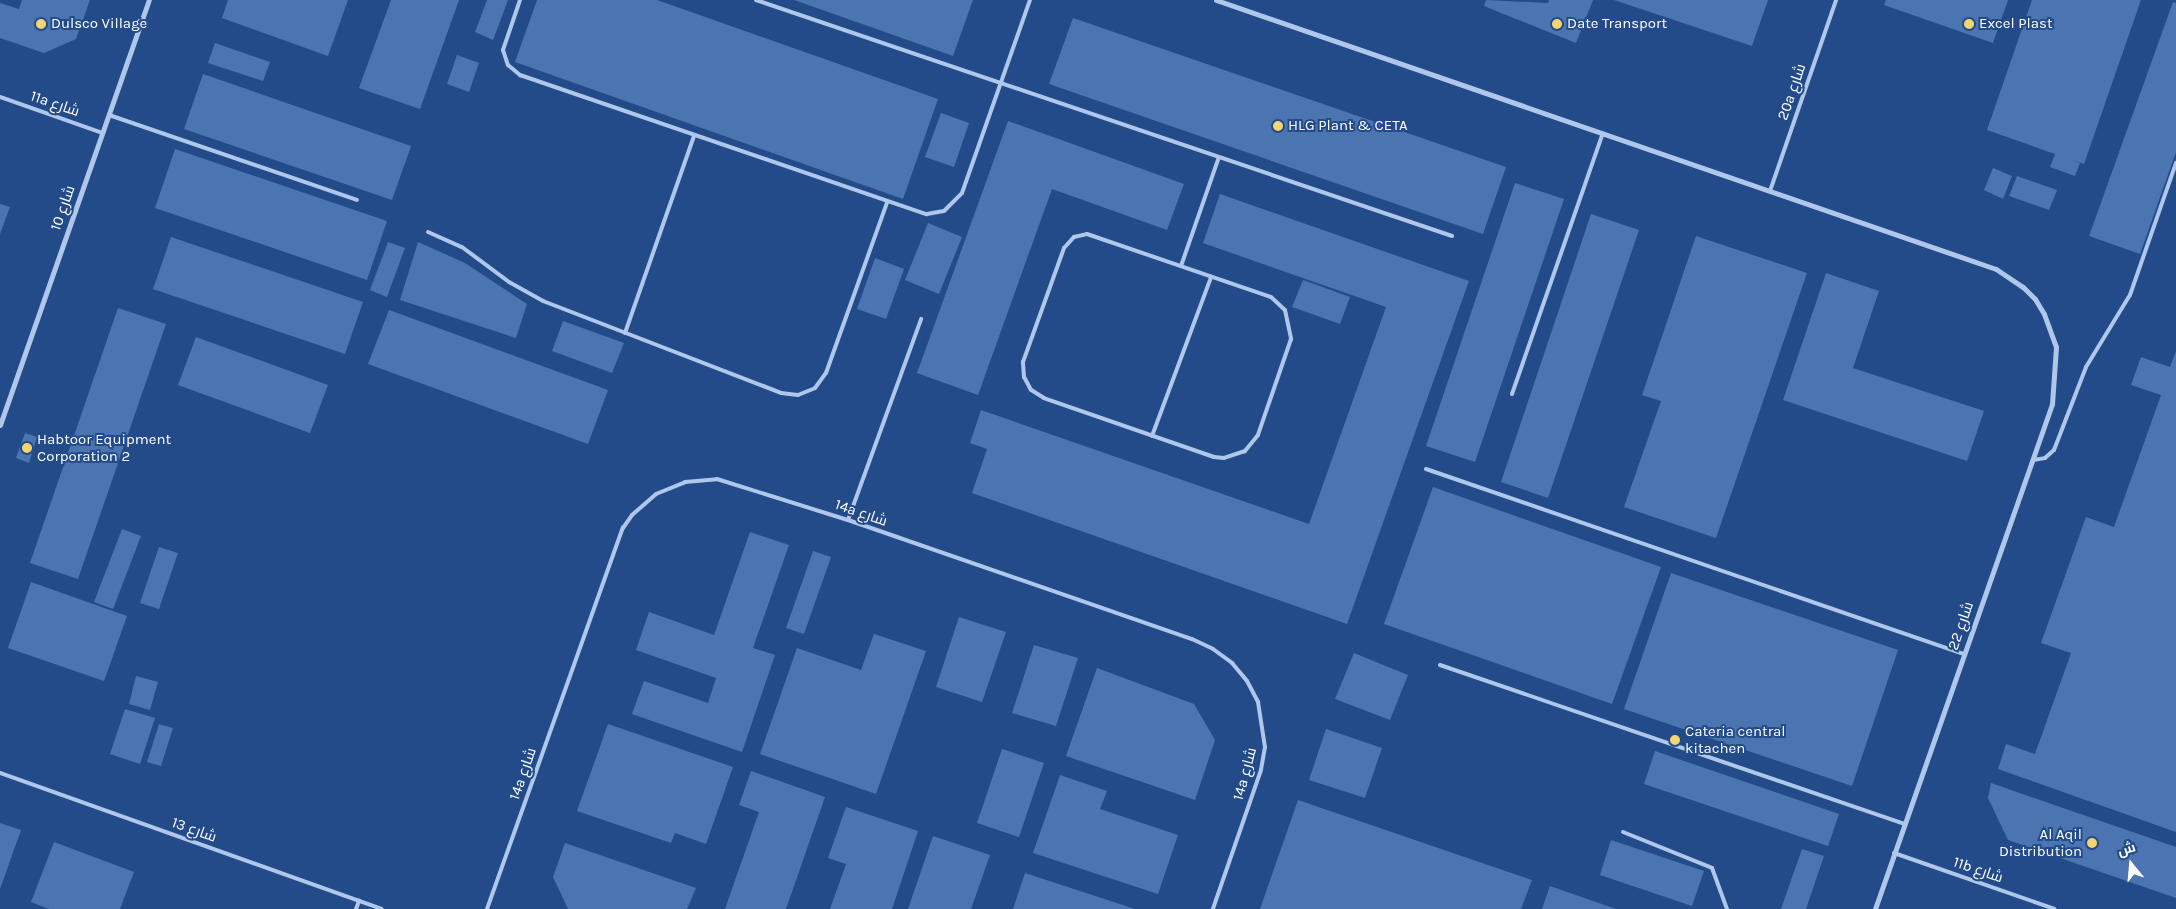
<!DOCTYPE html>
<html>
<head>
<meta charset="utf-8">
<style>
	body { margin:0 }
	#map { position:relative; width:2176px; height:909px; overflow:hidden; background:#234b89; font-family:Karla,Cairo,sans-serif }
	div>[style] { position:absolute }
	.building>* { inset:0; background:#4b75b1 }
	.service>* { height:4px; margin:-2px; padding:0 2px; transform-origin:2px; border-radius:2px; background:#afc7ea }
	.minor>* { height:5px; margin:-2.5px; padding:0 2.5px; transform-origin:2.5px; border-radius:2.5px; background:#afc7ea }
	.dots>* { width:14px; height:14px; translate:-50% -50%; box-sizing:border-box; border:2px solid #234b89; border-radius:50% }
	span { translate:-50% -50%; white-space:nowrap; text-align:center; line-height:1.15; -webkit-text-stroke:4px #234b89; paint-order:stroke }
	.poi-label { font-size:15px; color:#fff }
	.left { translate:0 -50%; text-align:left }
	.right { translate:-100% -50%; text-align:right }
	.street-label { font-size:15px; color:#fff }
	.north { position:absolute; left:2106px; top:839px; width:50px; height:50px; -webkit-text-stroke:4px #234b89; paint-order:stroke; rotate:343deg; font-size:14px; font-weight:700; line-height:20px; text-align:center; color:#fff }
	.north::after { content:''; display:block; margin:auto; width:18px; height:22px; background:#fff; clip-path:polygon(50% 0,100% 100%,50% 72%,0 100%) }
</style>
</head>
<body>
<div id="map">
	<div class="building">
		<div style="clip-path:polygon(22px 0,90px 0,76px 39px,44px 53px,0 38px,0 3px,19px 9px)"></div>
		<div style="clip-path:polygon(228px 0,348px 0,328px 56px,222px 18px)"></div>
		<div style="clip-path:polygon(391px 0,459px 0,420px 109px,359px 88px)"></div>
		<div style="clip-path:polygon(487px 0,508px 0,493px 40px,475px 32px)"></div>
		<div style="clip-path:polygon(537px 0,657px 0,938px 99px,903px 199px,515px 62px)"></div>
		<div style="clip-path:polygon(794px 0,973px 0,953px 56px)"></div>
		<div style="clip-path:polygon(1486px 0,1548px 3px,1549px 0,1593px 0,1576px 43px,1484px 6px)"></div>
		<div style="clip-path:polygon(1614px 0,1768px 0,1752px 46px)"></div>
		<div style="clip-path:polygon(1886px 0,2008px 0,1993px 43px,1884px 5px)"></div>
		<div style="clip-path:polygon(2032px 0,2141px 0,2084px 164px,2070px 159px,2080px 163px,2075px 176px,2050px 167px,2055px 154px,1987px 130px)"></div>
		<div style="clip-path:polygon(2173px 2px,2176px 3px,2176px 152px,2140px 254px,2089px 236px)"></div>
		<div style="clip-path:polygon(1073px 18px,1506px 167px,1483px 234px,1049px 84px)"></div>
		<div style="clip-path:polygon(215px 43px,270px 62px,263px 81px,208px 63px)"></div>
		<div style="clip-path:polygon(457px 55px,479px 63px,469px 92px,447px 84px)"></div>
		<div style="clip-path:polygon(203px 74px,411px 146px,392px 200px,184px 129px)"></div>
		<div style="clip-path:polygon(941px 113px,969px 123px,954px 167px,925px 157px)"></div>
		<div style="clip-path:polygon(1008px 121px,1184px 184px,1167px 230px,1052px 189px,978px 395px,917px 373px)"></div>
		<div style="clip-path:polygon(175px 149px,387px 221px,367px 280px,155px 208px)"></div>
		<div style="clip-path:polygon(1993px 168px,2012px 176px,2003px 199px,1984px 190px)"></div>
		<div style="clip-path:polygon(2017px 176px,2057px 190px,2049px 210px,2009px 196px)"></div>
		<div style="clip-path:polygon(1515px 183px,1564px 199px,1475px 462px,1426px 446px)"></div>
		<div style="clip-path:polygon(1220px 194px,1469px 281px,1347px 624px,972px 493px,987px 449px,970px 443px,981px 410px,1309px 524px,1386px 307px,1203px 243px)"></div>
		<div style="clip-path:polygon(0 204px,10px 207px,0 234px)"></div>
		<div style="clip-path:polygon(1591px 214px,1639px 230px,1548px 498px,1501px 482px)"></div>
		<div style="clip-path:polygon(928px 223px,962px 237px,939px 294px,905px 280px)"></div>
		<div style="clip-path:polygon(1696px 236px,1807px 273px,1716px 538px,1624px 507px,1661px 401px,1642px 395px)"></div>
		<div style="clip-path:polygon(171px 237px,363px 302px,345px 354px,153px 289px)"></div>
		<div style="clip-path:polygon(388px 242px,405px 248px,387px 297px,370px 290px)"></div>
		<div style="clip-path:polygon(418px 242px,465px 263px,527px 304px,516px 338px,400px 300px)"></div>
		<div style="clip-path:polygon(875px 258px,904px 269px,886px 319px,857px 309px)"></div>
		<div style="clip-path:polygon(1826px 273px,1879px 291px,1853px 368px,1984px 411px,1967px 461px,1783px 400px)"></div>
		<div style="clip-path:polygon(1303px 280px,1350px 297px,1340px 324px,1292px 307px)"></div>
		<div style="clip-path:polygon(118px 308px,166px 324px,78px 579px,30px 563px)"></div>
		<div style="clip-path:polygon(389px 310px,608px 390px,588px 444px,368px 364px)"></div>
		<div style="clip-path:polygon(563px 321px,624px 343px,612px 373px,552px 351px)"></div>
		<div style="clip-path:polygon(196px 337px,328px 385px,310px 433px,178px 385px)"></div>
		<div style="clip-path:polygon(2176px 351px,2176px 832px,1998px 769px,2006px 744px,2035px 754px,2071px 653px,2041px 643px,2086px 517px,2114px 527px,2161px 395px,2131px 385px,2141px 357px,2170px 367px)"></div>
		<div style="clip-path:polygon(25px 433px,37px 437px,29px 463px,16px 458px)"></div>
		<div style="clip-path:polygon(1433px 487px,1661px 567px,1612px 704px,1384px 624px)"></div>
		<div style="clip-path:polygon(122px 529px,141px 536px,113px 609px,94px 602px)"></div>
		<div style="clip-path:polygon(750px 532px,789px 545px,753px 648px,775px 655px,742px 752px,632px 714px,644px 681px,708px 703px,716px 678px,636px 650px,649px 612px,714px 635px)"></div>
		<div style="clip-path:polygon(159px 547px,178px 553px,159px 609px,140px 603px)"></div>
		<div style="clip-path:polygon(813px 551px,831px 557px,804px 634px,786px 628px)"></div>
		<div style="clip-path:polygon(1671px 573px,1898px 650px,1852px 786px,1624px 709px)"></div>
		<div style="clip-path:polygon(31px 582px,127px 616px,104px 681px,8px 648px)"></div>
		<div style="clip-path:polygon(959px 617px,1006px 632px,982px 702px,936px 687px)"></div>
		<div style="clip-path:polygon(874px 634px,926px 651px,876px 794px,760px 754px,797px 648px,861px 670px)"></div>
		<div style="clip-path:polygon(1034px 645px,1078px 658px,1056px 726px,1012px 713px)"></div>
		<div style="clip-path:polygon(1354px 653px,1408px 675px,1390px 720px,1335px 699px)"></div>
		<div style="clip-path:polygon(1097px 668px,1194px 704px,1215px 740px,1195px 800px,1066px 756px)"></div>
		<div style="clip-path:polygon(136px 676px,158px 682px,150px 710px,129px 704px)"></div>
		<div style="clip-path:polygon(125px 709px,155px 718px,140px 764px,110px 754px)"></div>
		<div style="clip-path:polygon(159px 724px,173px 728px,161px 766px,147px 762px)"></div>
		<div style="clip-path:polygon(608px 724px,733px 767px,706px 844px,675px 833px,671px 843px,577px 811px)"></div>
		<div style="clip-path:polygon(1326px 729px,1382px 748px,1365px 798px,1309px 780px)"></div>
		<div style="clip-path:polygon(1002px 749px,1044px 763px,1019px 837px,977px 823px)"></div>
		<div style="clip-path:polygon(1655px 751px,1839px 814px,1828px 846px,1644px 784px)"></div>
		<div style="clip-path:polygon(751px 771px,825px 797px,786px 909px,725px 909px,759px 812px,739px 805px)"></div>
		<div style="clip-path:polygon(1060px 775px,1107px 791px,1100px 809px,1178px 835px,1158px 894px,1033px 853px)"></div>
		<div style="clip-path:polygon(1991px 783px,2176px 847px,2176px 898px,2008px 840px,1988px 798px)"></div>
		<div style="clip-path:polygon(1298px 800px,1532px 880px,1521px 909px,1260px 909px)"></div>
		<div style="clip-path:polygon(846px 807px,918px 831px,892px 909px,830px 909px,846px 864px,828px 858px)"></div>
		<div style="clip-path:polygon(0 823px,21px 830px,0 889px)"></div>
		<div style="clip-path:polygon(933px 836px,990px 855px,971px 909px,908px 909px)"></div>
		<div style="clip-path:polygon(1611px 840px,1704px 871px,1692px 906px,1600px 875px)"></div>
		<div style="clip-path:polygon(54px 842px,134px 872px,120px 909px,49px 909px,31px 902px)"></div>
		<div style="clip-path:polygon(565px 843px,696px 888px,687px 909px,568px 909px,553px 877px)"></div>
		<div style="clip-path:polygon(1802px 849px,1824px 856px,1806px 909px,1781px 909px)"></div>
		<div style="clip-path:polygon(1025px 873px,1135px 909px,1013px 909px)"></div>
		<div style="clip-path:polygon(1550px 886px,1616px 909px,1542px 909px)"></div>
	</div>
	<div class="service">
		<div style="left:520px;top:0;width:53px;rotate:108.8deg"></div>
		<div style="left:503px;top:50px;width:16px;rotate:72deg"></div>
		<div style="left:508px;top:65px;width:16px;rotate:40deg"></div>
		<div style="left:520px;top:75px;width:430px;rotate:18.9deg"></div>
		<div style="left:927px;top:214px;width:17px;rotate:-10deg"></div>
		<div style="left:944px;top:211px;width:25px;rotate:-45deg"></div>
		<div style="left:962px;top:193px;width:205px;rotate:-70.6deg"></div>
		<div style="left:756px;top:0;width:735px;rotate:18.73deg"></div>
		<div style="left:0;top:97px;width:109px;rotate:19.3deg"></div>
		<div style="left:109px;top:115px;width:262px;rotate:18.9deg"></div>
		<div style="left:1770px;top:191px;width:202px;rotate:-70.9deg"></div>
		<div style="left:428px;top:232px;width:37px;rotate:24deg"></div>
		<div style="left:462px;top:247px;width:59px;rotate:36.7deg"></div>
		<div style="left:509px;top:282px;width:39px;rotate:29deg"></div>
		<div style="left:543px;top:301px;width:255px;rotate:21.1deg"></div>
		<div style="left:781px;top:393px;width:17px;rotate:7deg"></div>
		<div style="left:798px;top:395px;width:18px;rotate:-22deg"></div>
		<div style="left:815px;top:388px;width:19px;rotate:-54deg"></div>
		<div style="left:826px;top:373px;width:181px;rotate:-70.3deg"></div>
		<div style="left:1087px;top:234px;width:194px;rotate:18.9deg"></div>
		<div style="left:1271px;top:297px;width:19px;rotate:43deg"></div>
		<div style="left:1285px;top:310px;width:30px;rotate:78deg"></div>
		<div style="left:1291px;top:339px;width:102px;rotate:109deg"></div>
		<div style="left:1258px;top:435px;width:21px;rotate:129deg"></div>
		<div style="left:1245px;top:451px;width:22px;rotate:162deg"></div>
		<div style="left:1224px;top:458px;width:10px;rotate:-174deg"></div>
		<div style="left:1214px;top:457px;width:180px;rotate:-160.9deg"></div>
		<div style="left:1044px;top:398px;width:15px;rotate:-148deg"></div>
		<div style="left:1031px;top:390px;width:15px;rotate:-118deg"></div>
		<div style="left:1024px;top:377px;width:15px;rotate:-94deg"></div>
		<div style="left:1023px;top:362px;width:121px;rotate:-70.2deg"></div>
		<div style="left:1064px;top:248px;width:15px;rotate:-48deg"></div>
		<div style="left:1074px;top:237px;width:13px;rotate:-13deg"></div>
		<div style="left:1181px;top:266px;width:115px;rotate:-70.8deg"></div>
		<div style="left:625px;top:333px;width:209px;rotate:-70.7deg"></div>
		<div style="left:1512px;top:394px;width:276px;rotate:-70.8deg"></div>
		<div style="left:1152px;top:436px;width:170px;rotate:-69.6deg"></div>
		<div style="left:2033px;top:460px;width:12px;rotate:-9deg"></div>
		<div style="left:2045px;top:458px;width:12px;rotate:-42deg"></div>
		<div style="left:2054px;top:450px;width:89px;rotate:-68.9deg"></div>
		<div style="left:2086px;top:367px;width:84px;rotate:-58.6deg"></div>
		<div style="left:2130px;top:295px;width:140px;rotate:-70.8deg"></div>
		<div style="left:1426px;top:469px;width:569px;rotate:18.98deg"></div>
		<div style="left:848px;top:520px;width:214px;rotate:-70deg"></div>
		<div style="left:1440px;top:665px;width:490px;rotate:18.9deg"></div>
		<div style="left:0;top:773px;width:405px;rotate:19.6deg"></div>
		<div style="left:1623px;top:832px;width:96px;rotate:22deg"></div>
		<div style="left:1712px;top:868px;width:44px;rotate:69.9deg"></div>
		<div style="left:1894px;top:853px;width:170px;rotate:19.2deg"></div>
		<div style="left:356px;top:909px;width:9px;rotate:-69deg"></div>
		<div style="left:487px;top:909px;width:405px;rotate:-70.4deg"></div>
		<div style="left:623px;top:528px;width:16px;rotate:-55deg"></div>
		<div style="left:632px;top:515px;width:32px;rotate:-41deg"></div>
		<div style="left:656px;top:494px;width:31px;rotate:-22deg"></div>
		<div style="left:685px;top:482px;width:32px;rotate:-5deg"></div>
		<div style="left:717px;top:479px;width:137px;rotate:17.4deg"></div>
		<div style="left:848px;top:520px;width:364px;rotate:19.1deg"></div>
		<div style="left:1192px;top:639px;width:23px;rotate:25deg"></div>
		<div style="left:1213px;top:649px;width:24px;rotate:36deg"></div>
		<div style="left:1232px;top:663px;width:23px;rotate:50deg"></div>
		<div style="left:1247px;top:681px;width:24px;rotate:62deg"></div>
		<div style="left:1258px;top:702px;width:46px;rotate:81.2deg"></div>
		<div style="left:1265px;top:747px;width:23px;rotate:100deg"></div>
		<div style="left:1261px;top:770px;width:147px;rotate:109.1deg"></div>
	</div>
	<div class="minor">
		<div style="left:1216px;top:0;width:825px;rotate:19.03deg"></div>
		<div style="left:1996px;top:269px;width:32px;rotate:34deg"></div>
		<div style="left:2023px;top:287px;width:17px;rotate:45deg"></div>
		<div style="left:2035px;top:299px;width:17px;rotate:59deg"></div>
		<div style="left:2044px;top:314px;width:35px;rotate:70deg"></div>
		<div style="left:2056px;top:347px;width:57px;rotate:94deg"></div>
		<div style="left:2052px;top:404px;width:535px;rotate:109.32deg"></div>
		<div style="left:0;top:425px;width:450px;rotate:-70.7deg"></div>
	</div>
	<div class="dots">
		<div style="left:41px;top:24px;background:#f5d572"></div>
		<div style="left:1557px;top:24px;background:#f5d572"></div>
		<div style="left:1969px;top:24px;background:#f5d572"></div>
		<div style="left:1278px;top:126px;background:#f5d572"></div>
		<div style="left:27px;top:448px;background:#f5d572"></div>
		<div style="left:1675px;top:740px;background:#f5d572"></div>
		<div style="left:2092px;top:843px;background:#f5d572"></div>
	</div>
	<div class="poi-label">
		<span class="left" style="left:51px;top:24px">Dulsco Village</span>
		<span class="left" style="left:1567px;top:24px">Date Transport</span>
		<span class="left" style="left:1979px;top:24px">Excel Plast</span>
		<span class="left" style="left:1288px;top:126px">HLG Plant &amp; CETA</span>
		<span class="left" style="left:37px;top:448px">Habtoor Equipment<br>Corporation 2</span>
		<span class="left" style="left:1685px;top:740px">Cateria central<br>kitachen</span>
		<span class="right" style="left:2082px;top:843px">Al Aqil<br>Distribution</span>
	</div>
	<div class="street-label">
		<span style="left:1792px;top:92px;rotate:-71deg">20a شارع</span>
		<span style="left:55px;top:104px;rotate:19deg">11a شارع</span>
		<span style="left:63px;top:208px;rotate:-71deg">شارع 10</span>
		<span style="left:861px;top:513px;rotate:19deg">14a شارع</span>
		<span style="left:1961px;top:626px;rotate:-71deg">شارع 22</span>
		<span style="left:523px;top:774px;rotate:-71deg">14a شارع</span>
		<span style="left:1245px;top:774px;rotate:-75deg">14a شارع</span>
		<span style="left:194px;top:830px;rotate:20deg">شارع 13</span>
		<span style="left:1978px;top:870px;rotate:19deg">11b شارع</span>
	</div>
	<div class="north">ش</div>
</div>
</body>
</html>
